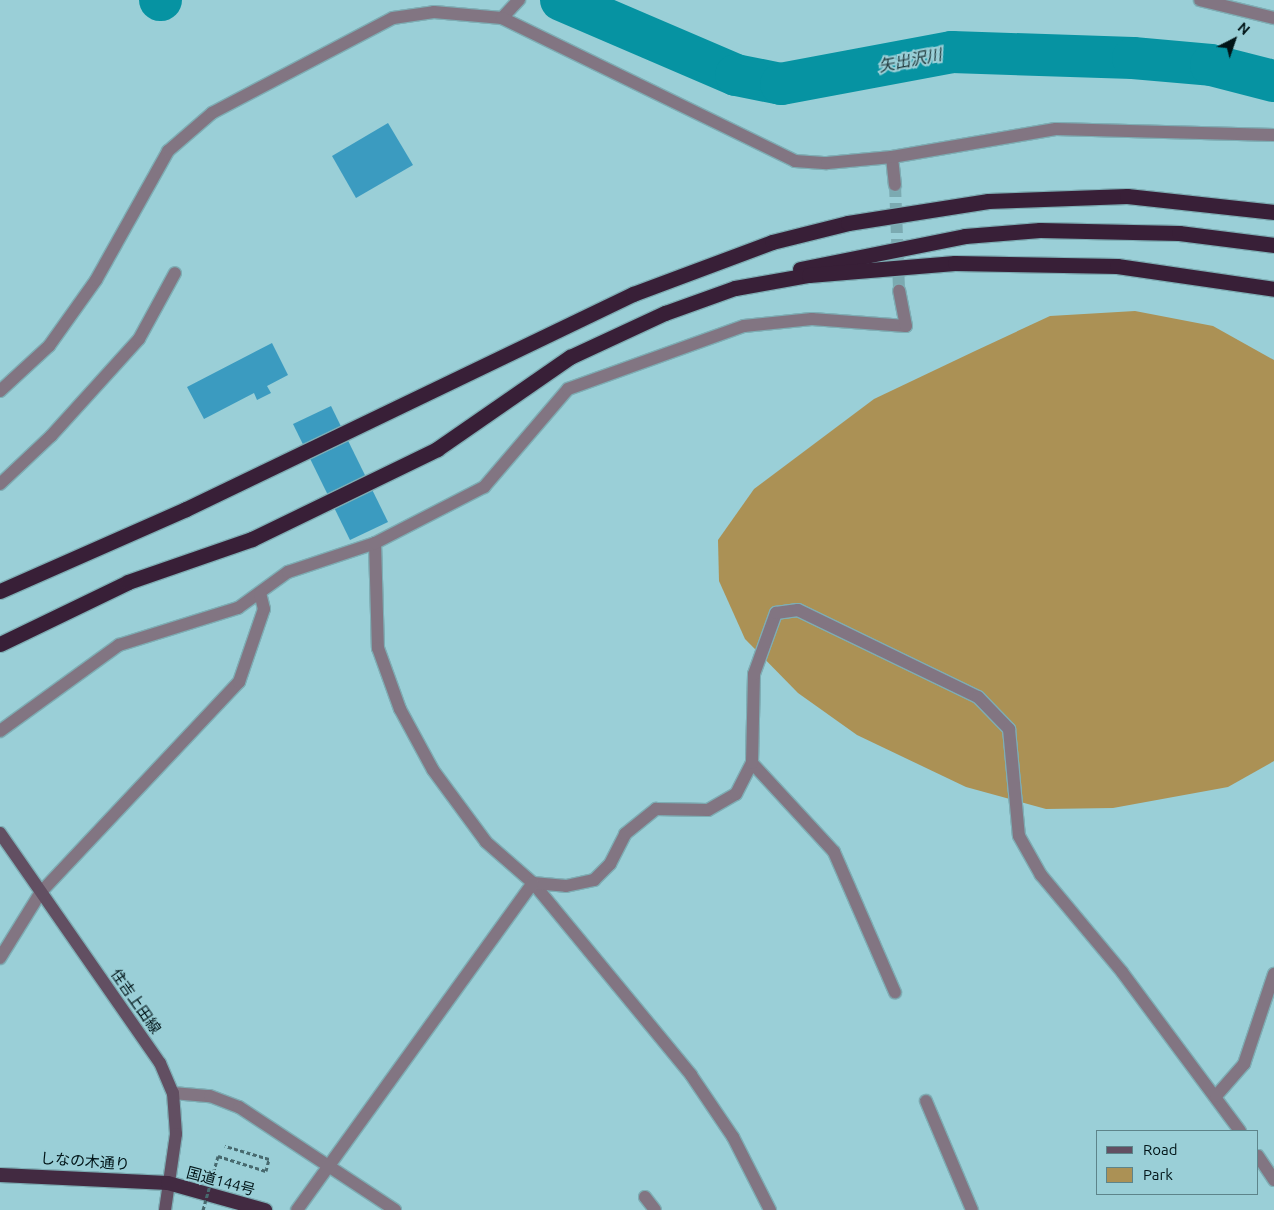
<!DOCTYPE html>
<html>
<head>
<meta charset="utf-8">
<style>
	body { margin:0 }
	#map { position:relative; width:1274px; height:1210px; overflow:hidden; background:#9acfd7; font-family:Ubuntu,"Noto Sans JP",sans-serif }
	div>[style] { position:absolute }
	.green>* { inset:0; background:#ab9155 }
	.river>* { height:42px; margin:-21px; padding:0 21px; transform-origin:21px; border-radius:21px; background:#0693a2 }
	.building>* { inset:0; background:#3b9bc0 }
	.minor-tunnel>* { height:12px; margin-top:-6px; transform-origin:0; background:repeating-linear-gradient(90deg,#7baab1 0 12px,transparent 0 18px) }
	.path>* { height:3px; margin-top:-1.5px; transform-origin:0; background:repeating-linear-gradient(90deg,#47696e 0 4px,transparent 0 6.5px) }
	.roads { filter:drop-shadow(1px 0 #7eadb4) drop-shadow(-1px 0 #7eadb4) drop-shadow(0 1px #7eadb4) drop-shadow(0 -1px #7eadb4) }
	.minor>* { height:12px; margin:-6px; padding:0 6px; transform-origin:6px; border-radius:6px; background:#827582 }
	.tertiary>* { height:12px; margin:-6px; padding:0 6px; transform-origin:6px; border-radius:6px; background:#827582 }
	.secondary>* { height:12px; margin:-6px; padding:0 6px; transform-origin:6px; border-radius:6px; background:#624f62 }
	.trunk>* { height:14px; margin:-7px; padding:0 7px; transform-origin:7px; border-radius:7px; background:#422a41 }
	.motorway>* { height:15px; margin:-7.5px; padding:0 7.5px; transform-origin:7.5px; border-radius:7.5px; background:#381f37 }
	.path-bridge>* { height:3px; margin-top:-1.5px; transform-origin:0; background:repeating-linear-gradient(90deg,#47696e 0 4px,transparent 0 6.5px) }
	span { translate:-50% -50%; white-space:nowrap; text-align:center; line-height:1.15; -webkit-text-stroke:4px #9acfd7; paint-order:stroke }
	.street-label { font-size:15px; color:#011417 }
	.water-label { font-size:16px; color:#223b3e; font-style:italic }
	.legend { position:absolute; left:1096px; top:1130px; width:162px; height:65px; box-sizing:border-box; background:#9acfd7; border:1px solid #5d848a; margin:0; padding:6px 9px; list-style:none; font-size:15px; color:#011417 }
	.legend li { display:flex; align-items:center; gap:10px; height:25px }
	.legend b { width:25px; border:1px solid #5d848a }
	.north { position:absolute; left:1209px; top:15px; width:50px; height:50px; -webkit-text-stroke:4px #9acfd7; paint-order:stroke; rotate:41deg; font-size:14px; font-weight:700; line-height:20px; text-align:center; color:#011417 }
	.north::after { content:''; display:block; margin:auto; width:18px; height:22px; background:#011417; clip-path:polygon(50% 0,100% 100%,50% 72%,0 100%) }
</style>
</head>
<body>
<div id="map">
	<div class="green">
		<div style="clip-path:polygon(1135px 311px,1213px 326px,1274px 360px,1274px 761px,1228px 787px,1113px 808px,1046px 809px,966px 787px,857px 735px,798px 693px,745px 639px,719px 581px,718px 540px,754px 489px,874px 399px,975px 351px,1050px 316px)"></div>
	</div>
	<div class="river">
		<div style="left:160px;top:0;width:1px"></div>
		<div style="left:561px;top:0;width:190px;rotate:23.2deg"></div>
		<div style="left:736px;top:75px;width:46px;rotate:11.3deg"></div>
		<div style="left:781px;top:84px;width:174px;rotate:-10.6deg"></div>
		<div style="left:952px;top:52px;width:181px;rotate:1.9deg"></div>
		<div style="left:1133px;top:58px;width:78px;rotate:5.1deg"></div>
		<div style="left:1211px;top:65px;width:65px;rotate:14.3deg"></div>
	</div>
	<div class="building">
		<div style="clip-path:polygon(388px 123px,413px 165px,356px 198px,332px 156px)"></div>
		<div style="clip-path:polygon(272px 343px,288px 375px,267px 386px,271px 393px,257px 400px,254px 393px,204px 419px,187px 387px)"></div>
		<div style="clip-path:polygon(331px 406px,388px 522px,350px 540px,293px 424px)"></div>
	</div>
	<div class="minor-tunnel">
		<div style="left:895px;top:185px;width:106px;rotate:87.8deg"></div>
	</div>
	<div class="path">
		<div style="left:218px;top:1156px;width:50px;rotate:17.4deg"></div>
		<div style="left:266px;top:1171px;width:12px;rotate:-76deg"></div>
		<div style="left:269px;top:1159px;width:46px;rotate:-163.5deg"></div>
	</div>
	<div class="roads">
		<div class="minor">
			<div style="left:1200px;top:0;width:76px;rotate:13.7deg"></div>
			<div style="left:502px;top:18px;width:25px;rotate:-47deg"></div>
			<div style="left:892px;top:157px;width:28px;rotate:84deg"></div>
			<div style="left:0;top:484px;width:70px;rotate:-43.3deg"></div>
			<div style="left:51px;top:436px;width:131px;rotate:-47.8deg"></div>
			<div style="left:139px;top:339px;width:75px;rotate:-61.4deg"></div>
			<div style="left:375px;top:543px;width:105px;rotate:88.4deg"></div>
			<div style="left:378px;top:648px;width:65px;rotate:70.2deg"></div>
			<div style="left:400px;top:709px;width:69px;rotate:61.6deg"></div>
			<div style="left:433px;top:770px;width:89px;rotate:53.6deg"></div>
			<div style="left:486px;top:842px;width:62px;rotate:41.1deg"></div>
			<div style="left:533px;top:883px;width:249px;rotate:50.5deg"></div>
			<div style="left:691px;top:1075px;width:75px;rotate:55.9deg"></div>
			<div style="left:733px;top:1137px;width:82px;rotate:63.1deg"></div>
			<div style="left:0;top:731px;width:147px;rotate:-35.9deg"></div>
			<div style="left:119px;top:645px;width:125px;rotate:-17.3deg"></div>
			<div style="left:238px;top:608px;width:62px;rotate:-35.8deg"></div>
			<div style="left:288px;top:572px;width:92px;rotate:-18.4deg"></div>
			<div style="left:375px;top:543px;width:123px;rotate:-27.2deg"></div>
			<div style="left:484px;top:487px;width:129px;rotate:-49.4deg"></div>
			<div style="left:568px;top:389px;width:187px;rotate:-19.7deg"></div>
			<div style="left:744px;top:326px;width:68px;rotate:-5.9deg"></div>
			<div style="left:812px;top:319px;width:94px;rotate:4.3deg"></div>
			<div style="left:906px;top:326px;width:36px;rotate:-101deg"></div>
			<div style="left:752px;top:763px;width:121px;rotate:47.3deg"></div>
			<div style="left:834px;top:852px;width:153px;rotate:66.5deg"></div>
			<div style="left:533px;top:883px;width:33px;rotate:5deg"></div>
			<div style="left:566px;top:886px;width:29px;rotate:-12deg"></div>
			<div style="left:594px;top:880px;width:23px;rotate:-45deg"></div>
			<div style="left:610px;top:864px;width:34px;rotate:-63deg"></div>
			<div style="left:625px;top:834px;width:40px;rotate:-39deg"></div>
			<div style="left:656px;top:809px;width:52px;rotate:1.1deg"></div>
			<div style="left:708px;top:810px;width:32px;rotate:-30deg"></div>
			<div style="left:736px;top:794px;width:35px;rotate:-63deg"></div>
			<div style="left:752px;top:763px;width:89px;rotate:-88.7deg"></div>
			<div style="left:754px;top:674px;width:65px;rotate:-70.2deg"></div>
			<div style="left:776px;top:613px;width:22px;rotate:-8deg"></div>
			<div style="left:798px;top:610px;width:200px;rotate:25.8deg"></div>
			<div style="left:978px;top:697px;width:45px;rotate:45.9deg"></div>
			<div style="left:1009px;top:729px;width:107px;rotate:84.7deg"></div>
			<div style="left:1019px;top:836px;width:45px;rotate:60.6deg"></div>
			<div style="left:1041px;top:875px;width:126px;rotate:50.1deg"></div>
			<div style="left:1122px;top:972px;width:198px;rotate:53.4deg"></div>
			<div style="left:0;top:958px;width:78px;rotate:-58.2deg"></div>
			<div style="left:41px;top:892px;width:289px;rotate:-46.7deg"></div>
			<div style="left:239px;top:682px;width:77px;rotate:-71.1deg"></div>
			<div style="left:264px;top:609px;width:16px;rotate:-104deg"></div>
			<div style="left:173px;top:1093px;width:37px;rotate:5deg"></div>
			<div style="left:210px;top:1096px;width:31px;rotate:21deg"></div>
			<div style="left:239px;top:1107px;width:187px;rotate:33.4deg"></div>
			<div style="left:1216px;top:1096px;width:43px;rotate:-48.8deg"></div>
			<div style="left:1244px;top:1064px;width:95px;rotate:-71.6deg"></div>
			<div style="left:926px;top:1101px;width:118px;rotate:67.1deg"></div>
			<div style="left:1258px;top:1156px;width:29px;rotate:56deg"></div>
			<div style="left:645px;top:1197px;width:16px;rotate:52deg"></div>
			<div style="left:297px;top:1210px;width:403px;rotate:-54.2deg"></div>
		</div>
		<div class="tertiary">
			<div style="left:0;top:391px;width:67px;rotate:-42.6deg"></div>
			<div style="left:49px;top:346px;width:81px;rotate:-54.5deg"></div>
			<div style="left:96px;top:280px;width:148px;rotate:-60.8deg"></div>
			<div style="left:168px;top:151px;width:58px;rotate:-40.8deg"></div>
			<div style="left:212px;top:113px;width:204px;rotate:-27.7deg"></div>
			<div style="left:393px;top:18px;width:41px;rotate:-8.3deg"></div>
			<div style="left:434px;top:12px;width:68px;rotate:5deg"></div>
			<div style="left:502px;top:18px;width:326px;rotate:26deg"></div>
			<div style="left:795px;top:161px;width:32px;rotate:4deg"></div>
			<div style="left:827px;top:163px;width:65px;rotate:-5.3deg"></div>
			<div style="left:892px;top:157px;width:166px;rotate:-9.7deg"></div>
			<div style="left:1056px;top:129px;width:218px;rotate:1.6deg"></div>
		</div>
		<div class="secondary">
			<div style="left:0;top:833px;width:280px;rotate:55.2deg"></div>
			<div style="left:160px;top:1063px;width:33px;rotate:67deg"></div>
			<div style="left:173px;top:1093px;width:41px;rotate:85.8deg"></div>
			<div style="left:176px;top:1134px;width:77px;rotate:98.2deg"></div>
		</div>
		<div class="trunk">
			<div style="left:0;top:1175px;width:168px;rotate:2.7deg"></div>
			<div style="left:168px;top:1183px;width:101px;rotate:15.6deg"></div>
		</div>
		<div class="motorway">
			<div style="left:800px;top:269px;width:168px;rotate:-11.3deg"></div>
			<div style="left:965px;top:236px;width:75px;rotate:-4.6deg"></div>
			<div style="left:1040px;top:230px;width:139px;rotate:1.2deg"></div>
			<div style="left:1179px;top:233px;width:96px;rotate:7.2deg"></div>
			<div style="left:0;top:591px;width:203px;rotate:-23.8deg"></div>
			<div style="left:186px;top:509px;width:496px;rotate:-25.7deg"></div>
			<div style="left:633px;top:294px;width:148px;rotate:-20.5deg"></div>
			<div style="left:772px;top:242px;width:78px;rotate:-14deg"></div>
			<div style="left:848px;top:223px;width:142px;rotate:-8.9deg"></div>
			<div style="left:988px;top:201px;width:139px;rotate:-2.1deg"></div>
			<div style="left:1127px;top:196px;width:148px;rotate:6.2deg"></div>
			<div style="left:0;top:644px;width:142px;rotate:-25.8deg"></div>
			<div style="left:128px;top:582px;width:131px;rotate:-19.1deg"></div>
			<div style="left:252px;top:539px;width:206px;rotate:-25.9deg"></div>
			<div style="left:437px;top:449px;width:162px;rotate:-34.7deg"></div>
			<div style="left:570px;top:357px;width:105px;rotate:-24.9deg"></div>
			<div style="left:665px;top:313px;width:74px;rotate:-19.7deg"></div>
			<div style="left:735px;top:288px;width:75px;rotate:-10deg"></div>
			<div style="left:809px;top:275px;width:146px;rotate:-4.7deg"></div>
			<div style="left:955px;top:263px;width:162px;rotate:1.1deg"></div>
			<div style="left:1117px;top:266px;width:159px;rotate:8.3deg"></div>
		</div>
	</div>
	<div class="path-bridge">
		<div style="left:203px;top:1210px;width:56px;rotate:-74.5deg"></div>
	</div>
	<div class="street-label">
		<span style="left:136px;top:1001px;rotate:55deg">住吉上田線</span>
		<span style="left:85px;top:1161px;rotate:4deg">しなの木通り</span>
		<span style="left:221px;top:1181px;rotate:15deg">国道144号</span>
	</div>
	<div class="water-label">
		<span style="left:910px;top:60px;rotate:-11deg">矢出沢川</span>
	</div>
	<ul class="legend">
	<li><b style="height:6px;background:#624f62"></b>Road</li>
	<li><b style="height:14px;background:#ab9155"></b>Park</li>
	</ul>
	<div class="north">N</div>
</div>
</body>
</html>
